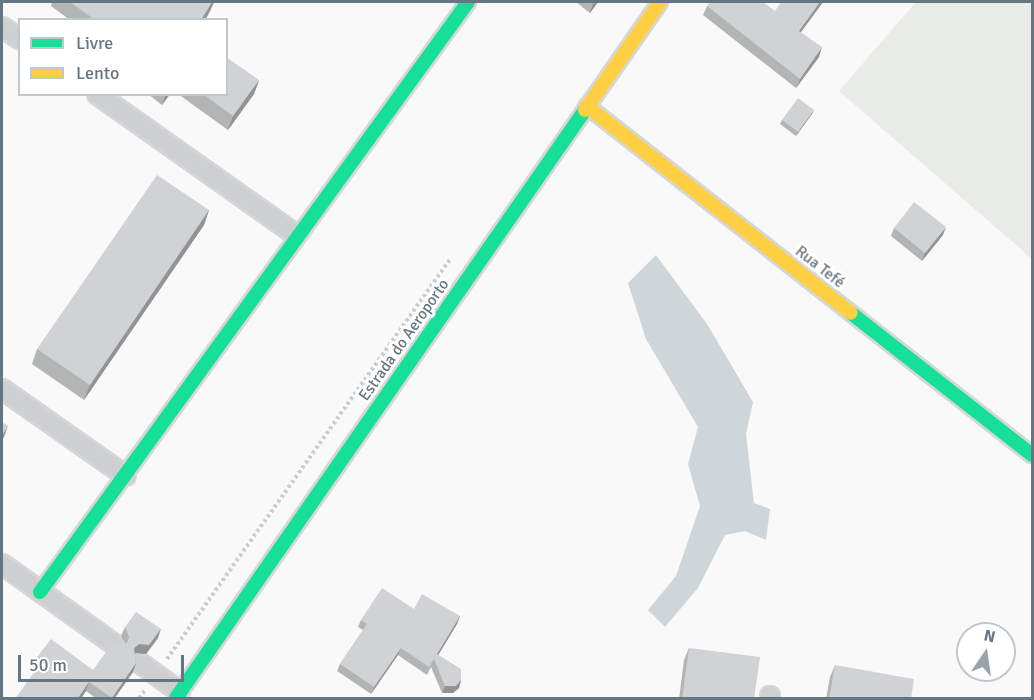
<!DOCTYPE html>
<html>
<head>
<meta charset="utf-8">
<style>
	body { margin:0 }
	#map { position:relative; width:1034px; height:700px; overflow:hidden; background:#f9f9f9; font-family:Signika,sans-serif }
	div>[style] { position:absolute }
	.green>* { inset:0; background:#e8ebe6 }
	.water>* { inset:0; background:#ced6d9 }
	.path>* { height:4px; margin-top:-2px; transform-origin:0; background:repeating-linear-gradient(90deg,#cbcccd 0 3px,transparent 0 6px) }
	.roads { filter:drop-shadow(2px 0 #d5d6d7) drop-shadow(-2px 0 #d5d6d7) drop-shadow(0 2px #d5d6d7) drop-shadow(0 -2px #d5d6d7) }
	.street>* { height:18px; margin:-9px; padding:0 9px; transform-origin:9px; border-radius:9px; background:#cecfd0 }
	.fast>* { height:14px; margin:-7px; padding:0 7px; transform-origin:7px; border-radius:7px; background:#16e098 }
	.slow>* { height:14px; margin:-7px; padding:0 7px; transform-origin:7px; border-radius:7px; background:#ffcf43 }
	.wall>* { inset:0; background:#b3b5b5 }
	.shaded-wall>* { inset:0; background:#929394 }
	.building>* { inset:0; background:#d0d2d3 }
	span { translate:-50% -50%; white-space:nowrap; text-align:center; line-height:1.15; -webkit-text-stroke:6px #fff; paint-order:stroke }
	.street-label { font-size:16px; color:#657683 }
	.frame { position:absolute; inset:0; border:3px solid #657683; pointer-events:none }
	.legend { position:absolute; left:18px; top:18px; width:210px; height:78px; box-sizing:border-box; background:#fff; border:2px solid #c1c8cd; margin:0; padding:8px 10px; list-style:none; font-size:18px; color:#657683 }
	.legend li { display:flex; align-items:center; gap:12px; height:30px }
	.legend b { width:30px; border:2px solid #c1c8cd }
	.north { position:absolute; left:956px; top:622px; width:60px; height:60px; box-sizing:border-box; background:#fff; border:2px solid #c1c8cd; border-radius:50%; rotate:13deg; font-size:16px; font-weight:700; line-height:24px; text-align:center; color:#657683 }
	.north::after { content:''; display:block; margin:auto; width:21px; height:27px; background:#99a4ac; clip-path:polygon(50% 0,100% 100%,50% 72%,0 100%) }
	.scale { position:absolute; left:18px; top:655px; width:166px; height:27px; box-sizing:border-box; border:3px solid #657683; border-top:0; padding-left:8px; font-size:18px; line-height:21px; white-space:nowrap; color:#657683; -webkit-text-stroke:4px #fff; paint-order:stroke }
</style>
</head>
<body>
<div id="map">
	<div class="green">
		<div style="clip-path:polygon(916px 2px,1032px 2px,1032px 259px,839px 91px)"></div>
	</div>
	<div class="water">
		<div style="clip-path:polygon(656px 255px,707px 324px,753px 402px,746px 434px,754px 503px,770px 509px,766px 540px,745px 531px,725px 535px,698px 588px,665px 627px,648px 610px,676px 576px,700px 506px,688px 464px,698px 427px,646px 339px,628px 283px)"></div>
	</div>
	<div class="path">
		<div style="left:167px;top:659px;width:489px;rotate:-54.7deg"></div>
		<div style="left:139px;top:698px;width:11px;rotate:-52deg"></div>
	</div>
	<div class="roads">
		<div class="street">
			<div style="left:2px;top:27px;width:22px;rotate:34deg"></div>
			<div style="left:97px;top:94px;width:244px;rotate:35.3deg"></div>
			<div style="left:2px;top:389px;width:151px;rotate:35.1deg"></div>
			<div style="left:2px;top:564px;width:139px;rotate:35.6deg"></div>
			<div style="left:140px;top:663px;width:49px;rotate:35.9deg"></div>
			<div style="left:770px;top:698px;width:2px;rotate:-90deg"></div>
		</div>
		<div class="fast">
			<div style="left:851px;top:313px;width:230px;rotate:38.1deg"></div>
			<div style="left:40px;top:592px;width:729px;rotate:-54.04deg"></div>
			<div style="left:176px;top:698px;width:716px;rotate:-55.18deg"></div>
		</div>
		<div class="slow">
			<div style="left:587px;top:106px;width:335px;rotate:38.1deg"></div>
			<div style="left:585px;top:110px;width:131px;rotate:-55.2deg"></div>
		</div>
	</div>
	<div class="wall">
		<div style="clip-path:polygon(52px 2px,214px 2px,210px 11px,205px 20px,70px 20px,51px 6px)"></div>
		<div style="clip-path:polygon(576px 2px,598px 2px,590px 13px)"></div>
		<div style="clip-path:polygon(823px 2px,801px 32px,819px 57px,796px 88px,703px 15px,707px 6px,775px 11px)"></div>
		<div style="clip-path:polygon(259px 80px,254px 94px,228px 130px,178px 94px,226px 94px)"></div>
		<div style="clip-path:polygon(148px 94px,170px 94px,162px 105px)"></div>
		<div style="clip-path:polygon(814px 110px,812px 114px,796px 136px,780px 124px,782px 120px)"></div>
		<div style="clip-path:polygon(209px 210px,204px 225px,84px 400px,32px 364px,37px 349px)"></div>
		<div style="clip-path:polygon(894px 228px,943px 235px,922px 261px,891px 236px)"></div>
		<div style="clip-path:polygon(414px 609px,460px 616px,457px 624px,438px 655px,461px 680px,459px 688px,453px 693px,442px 693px,431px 667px,427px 675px,398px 655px,371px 694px,337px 671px,340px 664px,363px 630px,358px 627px,361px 620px)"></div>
		<div style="clip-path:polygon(125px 627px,158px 638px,146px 654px,136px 653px,135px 654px,136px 663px,133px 672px,114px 699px,97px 699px,86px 691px,35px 665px,38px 656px,93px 670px,125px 643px,121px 636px)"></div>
		<div style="clip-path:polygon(689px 648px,754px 699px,679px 699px,684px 660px)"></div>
		<div style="clip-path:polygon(835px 665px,911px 699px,826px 699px,830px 677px)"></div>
	</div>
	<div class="shaded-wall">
		<div style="clip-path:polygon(212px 2px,214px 2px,210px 11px,205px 20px,201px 20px)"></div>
		<div style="clip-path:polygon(595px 2px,598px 2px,590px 13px,593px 4px)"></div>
		<div style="clip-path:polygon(820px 2px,823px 2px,795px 40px,799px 31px)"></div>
		<div style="clip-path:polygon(822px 47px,819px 57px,796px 88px,800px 79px)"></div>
		<div style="clip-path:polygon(259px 80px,254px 94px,228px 130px,233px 116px)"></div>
		<div style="clip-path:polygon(166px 94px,170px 94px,162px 105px)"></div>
		<div style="clip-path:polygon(814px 110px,812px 114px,796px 136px,798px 132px)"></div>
		<div style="clip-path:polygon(209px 210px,204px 225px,84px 400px,90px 385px)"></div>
		<div style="clip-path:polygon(946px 227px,943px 235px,922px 261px,925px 253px)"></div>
		<div style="clip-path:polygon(8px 426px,2px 442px,2px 435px)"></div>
		<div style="clip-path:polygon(460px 616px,457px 624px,434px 662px,437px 654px)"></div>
		<div style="clip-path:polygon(161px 629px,158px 638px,146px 654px,136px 653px,131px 657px,134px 648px)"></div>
		<div style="clip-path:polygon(401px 648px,398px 655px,371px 694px,374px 687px)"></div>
		<div style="clip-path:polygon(136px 663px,133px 672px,114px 699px,111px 699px)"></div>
		<div style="clip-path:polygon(461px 680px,459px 688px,453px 693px,442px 693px,445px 686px)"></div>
		<div style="clip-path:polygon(89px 682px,86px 691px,81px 699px,77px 699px)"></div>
	</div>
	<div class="building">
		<div style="clip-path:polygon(70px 2px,212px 2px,201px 20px,95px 20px)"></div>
		<div style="clip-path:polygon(710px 2px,763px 2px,775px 11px,781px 2px,820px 2px,799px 31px,822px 47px,800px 79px,707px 6px)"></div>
		<div style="clip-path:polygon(226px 57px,259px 80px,233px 116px,203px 94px,226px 94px)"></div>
		<div style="clip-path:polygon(798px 98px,814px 110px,798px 132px,782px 120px)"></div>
		<div style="clip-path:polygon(157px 175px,209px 210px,90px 385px,37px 349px)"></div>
		<div style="clip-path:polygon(914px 202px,946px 227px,925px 253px,894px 228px)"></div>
		<div style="clip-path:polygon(2px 422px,8px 426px,2px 435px)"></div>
		<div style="clip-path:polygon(382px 588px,414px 609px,422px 594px,460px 616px,437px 654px,461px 669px,461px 680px,456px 686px,445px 686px,434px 659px,429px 667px,401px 648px,374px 687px,340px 664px,367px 624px,361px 620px)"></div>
		<div style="clip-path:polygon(136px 612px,161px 629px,149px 645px,139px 644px,134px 648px,136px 663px,112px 698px,89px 682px,77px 699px,15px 699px,43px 660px,38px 656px,51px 639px,93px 670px,111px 645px,127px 643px,129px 637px,125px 627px)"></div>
		<div style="clip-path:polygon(689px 648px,760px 657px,754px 699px,682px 699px)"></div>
		<div style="clip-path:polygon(835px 665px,914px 679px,911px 699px,829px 699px)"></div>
	</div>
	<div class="street-label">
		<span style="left:820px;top:267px;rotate:38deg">Rua Tefé</span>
		<span style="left:404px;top:340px;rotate:-55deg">Estrada do Aeroporto</span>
	</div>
	<div class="frame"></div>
	<ul class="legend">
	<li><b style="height:8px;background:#16e098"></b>Livre</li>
	<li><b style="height:8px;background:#ffcf43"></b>Lento</li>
	</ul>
	<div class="north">N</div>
	<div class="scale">50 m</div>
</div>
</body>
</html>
